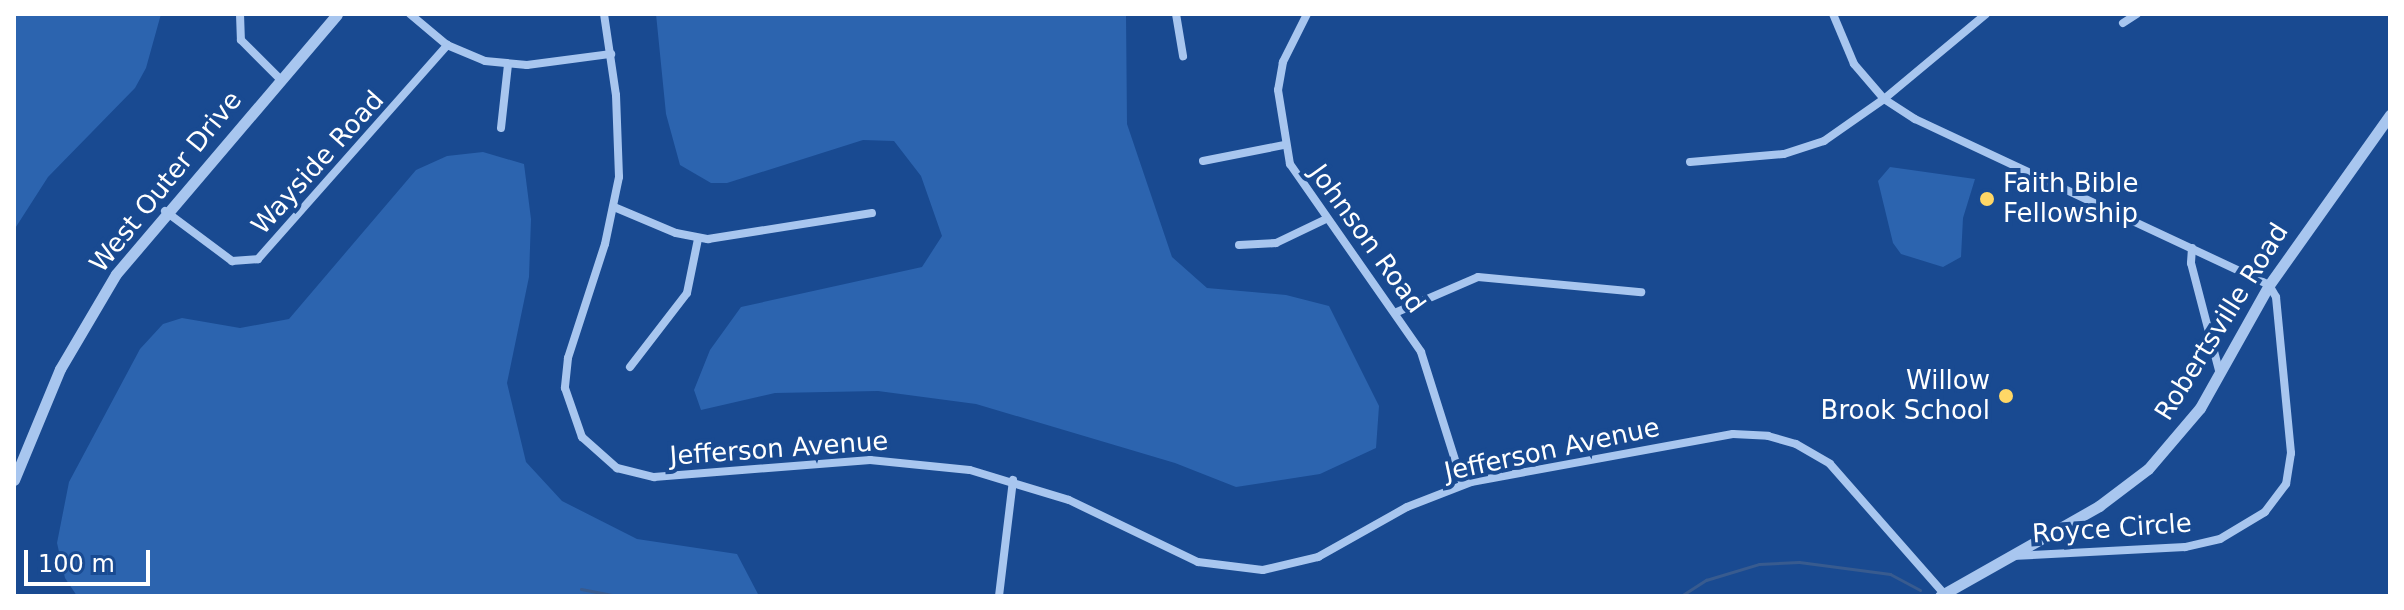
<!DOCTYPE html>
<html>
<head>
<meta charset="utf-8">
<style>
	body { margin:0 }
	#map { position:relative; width:2404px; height:610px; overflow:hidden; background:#194a91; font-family:"DejaVu Sans",sans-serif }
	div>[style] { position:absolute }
	.green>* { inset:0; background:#2c64af }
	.stream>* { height:3px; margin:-1.5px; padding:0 1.5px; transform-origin:1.5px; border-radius:1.5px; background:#385b8f }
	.minor>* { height:8px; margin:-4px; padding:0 4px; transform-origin:4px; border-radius:4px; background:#a8c6ef }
	.tertiary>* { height:11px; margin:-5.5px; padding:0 5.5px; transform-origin:5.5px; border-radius:5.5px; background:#a8c6ef }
	.dots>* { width:22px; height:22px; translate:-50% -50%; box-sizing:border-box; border:4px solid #194a91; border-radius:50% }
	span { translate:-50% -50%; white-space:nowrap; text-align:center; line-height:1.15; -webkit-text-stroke:8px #194a91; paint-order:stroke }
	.street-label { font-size:26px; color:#fff }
	.poi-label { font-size:26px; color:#fff }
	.left { translate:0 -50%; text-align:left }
	.right { translate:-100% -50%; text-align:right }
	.frame { position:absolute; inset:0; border:16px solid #fff; pointer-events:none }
	.scale { position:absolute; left:24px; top:550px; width:126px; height:36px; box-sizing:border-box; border:4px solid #fff; border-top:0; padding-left:10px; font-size:24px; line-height:28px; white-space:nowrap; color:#fff; -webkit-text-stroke:6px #194a91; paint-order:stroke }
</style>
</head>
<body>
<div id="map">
	<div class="green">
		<div style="clip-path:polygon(14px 14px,161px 14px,146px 68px,135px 88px,48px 177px,14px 230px)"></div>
		<div style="clip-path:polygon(656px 14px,1126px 14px,1127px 124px,1172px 257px,1207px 288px,1286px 295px,1329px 306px,1379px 406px,1376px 448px,1320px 474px,1236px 487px,1175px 463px,976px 404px,878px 391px,775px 393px,701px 410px,694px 390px,710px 350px,741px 307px,922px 267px,942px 236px,921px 176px,894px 141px,863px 140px,727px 183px,711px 183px,680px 165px,666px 114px)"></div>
		<div style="clip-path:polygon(483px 152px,524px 164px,531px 219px,529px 277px,507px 383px,526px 462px,562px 501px,637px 539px,737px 554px,759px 596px,77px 596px,65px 578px,57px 543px,69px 482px,140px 349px,163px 324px,182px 318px,240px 328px,289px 319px,416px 170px,447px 156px)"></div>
		<div style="clip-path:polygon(1890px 167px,1975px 179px,1963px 218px,1961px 257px,1943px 267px,1901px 254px,1893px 243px,1878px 181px)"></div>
	</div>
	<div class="stream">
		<div style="left:581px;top:589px;width:38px;rotate:11deg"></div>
		<div style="left:1014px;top:596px;width:8px"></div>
		<div style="left:1681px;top:596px;width:30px;rotate:-33deg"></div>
		<div style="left:1706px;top:580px;width:55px;rotate:-16.8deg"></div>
		<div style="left:1759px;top:564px;width:40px;rotate:-2.9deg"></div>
		<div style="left:1799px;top:562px;width:92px;rotate:7.5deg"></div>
		<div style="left:1890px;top:574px;width:34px;rotate:28deg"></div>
	</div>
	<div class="minor">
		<div style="left:240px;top:14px;width:26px;rotate:88deg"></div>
		<div style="left:241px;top:40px;width:55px;rotate:45deg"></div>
		<div style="left:410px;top:14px;width:48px;rotate:40deg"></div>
		<div style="left:447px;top:45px;width:41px;rotate:22.8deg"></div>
		<div style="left:485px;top:61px;width:42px;rotate:5.4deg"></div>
		<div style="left:527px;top:65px;width:85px;rotate:-7.5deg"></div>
		<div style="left:604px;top:14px;width:82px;rotate:81.6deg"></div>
		<div style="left:616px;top:95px;width:82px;rotate:87.9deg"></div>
		<div style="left:619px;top:177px;width:68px;rotate:101.8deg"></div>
		<div style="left:605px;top:244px;width:120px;rotate:108deg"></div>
		<div style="left:568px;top:358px;width:30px;rotate:96deg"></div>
		<div style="left:565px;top:388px;width:52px;rotate:70.9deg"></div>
		<div style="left:582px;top:437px;width:47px;rotate:41.5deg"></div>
		<div style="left:617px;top:468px;width:38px;rotate:14deg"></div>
		<div style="left:654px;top:477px;width:217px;rotate:-4.5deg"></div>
		<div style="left:870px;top:460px;width:100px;rotate:5.7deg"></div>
		<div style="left:970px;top:470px;width:103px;rotate:16.9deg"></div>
		<div style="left:1069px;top:500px;width:143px;rotate:25.7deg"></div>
		<div style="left:1198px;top:562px;width:65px;rotate:7deg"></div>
		<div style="left:1263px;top:570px;width:57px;rotate:-13.3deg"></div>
		<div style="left:1318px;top:557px;width:102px;rotate:-29.3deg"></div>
		<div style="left:1407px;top:507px;width:69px;rotate:-21.3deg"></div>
		<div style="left:1471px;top:482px;width:266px;rotate:-10.4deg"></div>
		<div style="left:1733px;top:434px;width:35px;rotate:3deg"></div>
		<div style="left:1768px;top:436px;width:29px;rotate:16deg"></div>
		<div style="left:1796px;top:444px;width:39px;rotate:30deg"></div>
		<div style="left:1830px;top:464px;width:176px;rotate:48.7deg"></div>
		<div style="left:1176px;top:14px;width:43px;rotate:80.5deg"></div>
		<div style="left:1307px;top:14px;width:54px;rotate:116.6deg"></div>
		<div style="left:1283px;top:62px;width:28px;rotate:100deg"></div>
		<div style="left:1278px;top:90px;width:75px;rotate:80.8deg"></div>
		<div style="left:1290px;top:164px;width:229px;rotate:55.1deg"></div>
		<div style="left:1421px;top:352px;width:139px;rotate:72.5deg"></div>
		<div style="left:1833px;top:14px;width:54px;rotate:67.2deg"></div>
		<div style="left:1854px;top:64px;width:46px;rotate:49.4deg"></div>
		<div style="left:1884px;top:99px;width:37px;rotate:33deg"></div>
		<div style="left:1915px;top:119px;width:391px;rotate:25.1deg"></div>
		<div style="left:2269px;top:285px;width:14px;rotate:60deg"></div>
		<div style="left:2276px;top:297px;width:157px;rotate:84.5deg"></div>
		<div style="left:2291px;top:453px;width:31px;rotate:99deg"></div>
		<div style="left:2286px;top:484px;width:35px;rotate:127deg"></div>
		<div style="left:2265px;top:512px;width:52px;rotate:149deg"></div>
		<div style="left:2220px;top:539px;width:36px;rotate:167deg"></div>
		<div style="left:2185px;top:547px;width:173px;rotate:177deg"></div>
		<div style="left:2123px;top:23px;width:17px;rotate:-33deg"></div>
		<div style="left:501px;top:128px;width:63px;rotate:-83.7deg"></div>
		<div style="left:1203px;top:161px;width:83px;rotate:-11.2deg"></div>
		<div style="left:1690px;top:162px;width:94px;rotate:-4.9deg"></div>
		<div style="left:1784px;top:154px;width:42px;rotate:-18deg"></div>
		<div style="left:1824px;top:141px;width:73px;rotate:-35deg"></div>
		<div style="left:1884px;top:99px;width:133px;rotate:-39.8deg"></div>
		<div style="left:614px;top:207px;width:67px;rotate:22.8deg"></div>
		<div style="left:676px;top:233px;width:33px;rotate:11deg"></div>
		<div style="left:708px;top:239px;width:166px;rotate:-9deg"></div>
		<div style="left:165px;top:211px;width:84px;rotate:36.7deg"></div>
		<div style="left:232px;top:261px;width:26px;rotate:-4deg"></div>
		<div style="left:258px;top:259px;width:286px;rotate:-48.5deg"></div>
		<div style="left:1239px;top:245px;width:37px;rotate:-3deg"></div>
		<div style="left:1276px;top:243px;width:55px;rotate:-25.6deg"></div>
		<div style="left:2192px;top:248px;width:15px;rotate:94deg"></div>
		<div style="left:2191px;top:263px;width:115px;rotate:75.4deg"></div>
		<div style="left:1397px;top:312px;width:88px;rotate:-23.4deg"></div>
		<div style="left:1478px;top:277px;width:164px;rotate:5.3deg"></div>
		<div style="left:630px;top:367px;width:93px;rotate:-52.4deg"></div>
		<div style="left:687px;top:293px;width:55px;rotate:-78.5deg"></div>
		<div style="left:999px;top:596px;width:117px;rotate:-83.1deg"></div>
	</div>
	<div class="tertiary">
		<div style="left:14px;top:480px;width:120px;rotate:-67.5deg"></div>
		<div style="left:60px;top:369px;width:110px;rotate:-59.5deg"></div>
		<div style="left:116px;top:274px;width:341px;rotate:-49.6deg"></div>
		<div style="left:1940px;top:596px;width:183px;rotate:-29.5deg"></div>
		<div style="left:2099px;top:506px;width:61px;rotate:-37.1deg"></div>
		<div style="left:2148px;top:469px;width:80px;rotate:-49.6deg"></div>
		<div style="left:2200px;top:408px;width:141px;rotate:-60.7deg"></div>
		<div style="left:2269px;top:285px;width:209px;rotate:-54.6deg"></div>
	</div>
	<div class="dots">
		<div style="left:1987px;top:199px;background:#ffd766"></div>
		<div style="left:2006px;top:396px;background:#ffd766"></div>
	</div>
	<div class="street-label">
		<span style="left:318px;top:163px;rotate:-48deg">Wayside Road</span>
		<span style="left:166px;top:182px;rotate:-51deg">West Outer Drive</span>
		<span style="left:1367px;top:239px;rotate:54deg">Johnson Road</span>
		<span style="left:2222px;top:322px;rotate:-58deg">Robertsville Road</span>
		<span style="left:779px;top:449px;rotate:-4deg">Jefferson Avenue</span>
		<span style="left:1552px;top:450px;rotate:-12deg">Jefferson Avenue</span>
		<span style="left:2112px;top:529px;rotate:-4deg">Royce Circle</span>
	</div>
	<div class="poi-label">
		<span class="left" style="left:2003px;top:199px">Faith Bible<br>Fellowship</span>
		<span class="right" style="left:1990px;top:396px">Willow<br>Brook School</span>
	</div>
	<div class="frame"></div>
	<div class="scale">100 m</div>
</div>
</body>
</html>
